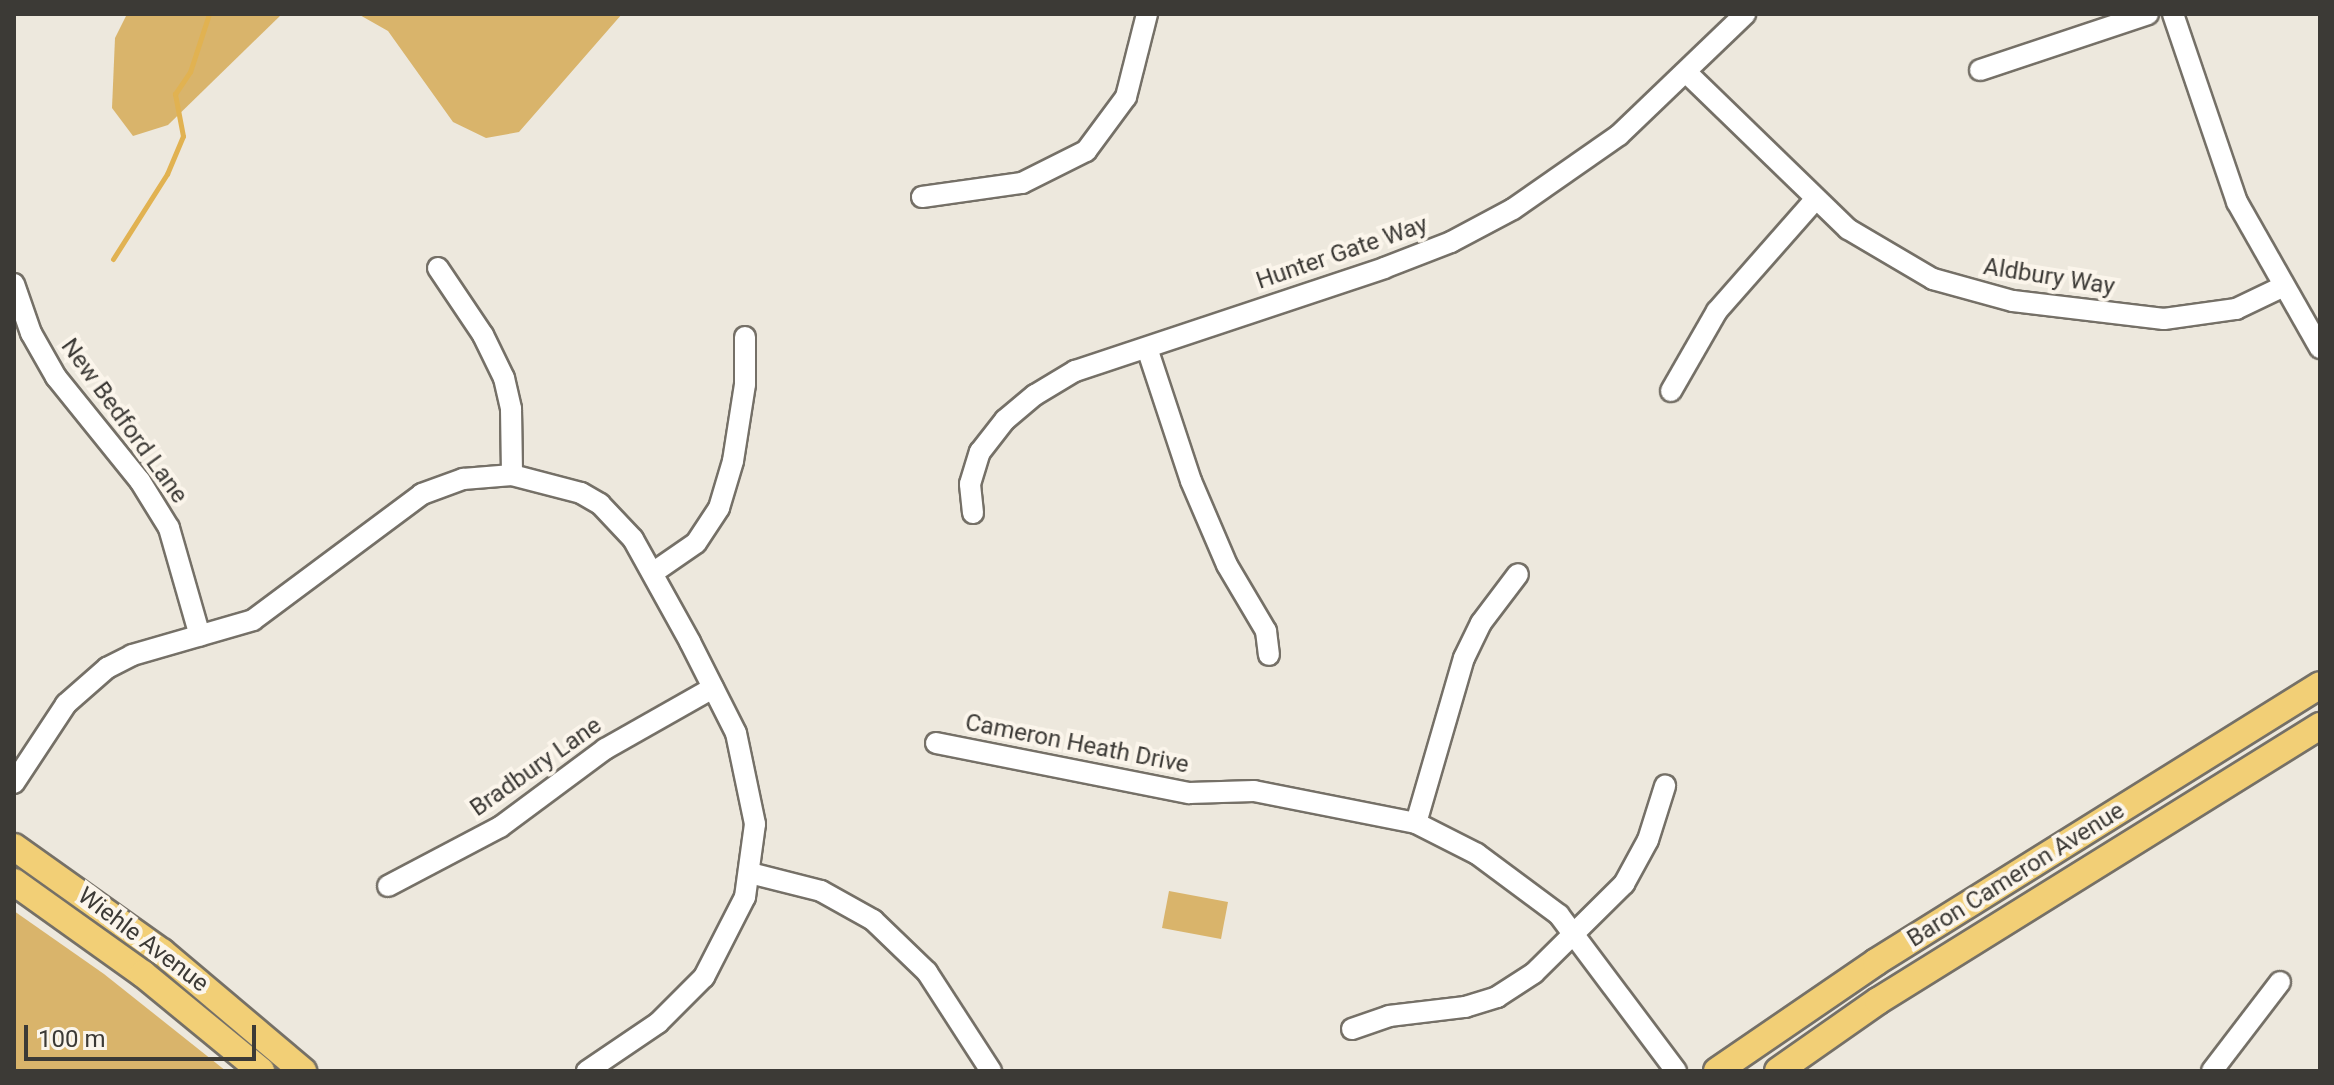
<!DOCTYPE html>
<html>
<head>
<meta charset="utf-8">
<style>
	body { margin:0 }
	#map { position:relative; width:2334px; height:1085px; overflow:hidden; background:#ede8dd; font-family:Roboto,sans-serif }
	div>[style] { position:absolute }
	.green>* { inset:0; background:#d9b46b }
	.stream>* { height:5px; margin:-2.5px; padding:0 2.5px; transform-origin:2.5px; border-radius:2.5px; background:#e1b251 }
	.roads { filter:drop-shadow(2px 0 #757067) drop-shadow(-2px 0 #757067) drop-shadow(0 2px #757067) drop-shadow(0 -2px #757067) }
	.minor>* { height:20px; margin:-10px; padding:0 10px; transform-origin:10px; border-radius:10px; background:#fff }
	.major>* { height:26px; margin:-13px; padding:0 13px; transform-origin:13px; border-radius:13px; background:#f2cf76 }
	span { translate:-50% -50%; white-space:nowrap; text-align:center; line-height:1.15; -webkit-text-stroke:8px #fbf5eb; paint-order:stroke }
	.street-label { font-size:24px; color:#3c3a36 }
	.frame { position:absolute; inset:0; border:16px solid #3c3a36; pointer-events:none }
	.scale { position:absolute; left:24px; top:1025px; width:232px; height:36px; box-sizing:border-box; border:4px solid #3c3a36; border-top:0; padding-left:10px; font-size:24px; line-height:28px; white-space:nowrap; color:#3c3a36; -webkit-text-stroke:6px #fbf5eb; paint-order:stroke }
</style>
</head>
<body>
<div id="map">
	<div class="green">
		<div style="clip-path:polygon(127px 14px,282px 14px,168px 125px,133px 136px,112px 108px,115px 38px)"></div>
		<div style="clip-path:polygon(358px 14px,622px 14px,519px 132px,486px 138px,453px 122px,388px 31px)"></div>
		<div style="clip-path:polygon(1169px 891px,1228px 902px,1221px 939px,1162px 928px)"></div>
		<div style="clip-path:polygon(14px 911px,104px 974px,226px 1071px,14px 1071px)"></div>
	</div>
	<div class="stream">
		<div style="left:113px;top:259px;width:101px;rotate:-57.6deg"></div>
		<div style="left:167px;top:174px;width:41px;rotate:-67.2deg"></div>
		<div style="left:183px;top:136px;width:43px;rotate:-100.8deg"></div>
		<div style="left:175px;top:94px;width:27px;rotate:-56deg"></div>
		<div style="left:190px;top:72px;width:61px;rotate:-71.9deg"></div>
	</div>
	<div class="roads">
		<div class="minor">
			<div style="left:2173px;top:14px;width:199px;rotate:71.2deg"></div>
			<div style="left:2237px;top:202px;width:168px;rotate:60.4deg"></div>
			<div style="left:1980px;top:70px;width:177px;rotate:-18.4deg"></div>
			<div style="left:1688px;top:74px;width:223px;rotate:44.1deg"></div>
			<div style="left:1848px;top:229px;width:99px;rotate:30.5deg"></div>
			<div style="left:1933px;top:279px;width:83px;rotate:15.4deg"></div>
			<div style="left:2013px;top:301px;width:152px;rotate:6.8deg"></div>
			<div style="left:2164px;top:319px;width:73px;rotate:-7.9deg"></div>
			<div style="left:2236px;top:309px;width:51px;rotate:-25.6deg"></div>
			<div style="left:922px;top:197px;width:101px;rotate:-8deg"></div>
			<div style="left:1022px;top:183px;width:72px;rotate:-26.6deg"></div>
			<div style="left:1086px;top:151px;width:67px;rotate:-53.5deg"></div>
			<div style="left:1126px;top:97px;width:86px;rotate:-75.8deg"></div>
			<div style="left:438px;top:268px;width:81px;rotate:56.1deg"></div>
			<div style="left:483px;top:335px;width:48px;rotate:64deg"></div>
			<div style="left:504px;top:378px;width:32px;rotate:77deg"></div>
			<div style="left:511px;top:409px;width:66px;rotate:89.1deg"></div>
			<div style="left:14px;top:284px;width:52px;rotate:70.9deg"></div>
			<div style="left:31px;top:333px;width:51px;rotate:60.4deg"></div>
			<div style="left:56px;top:377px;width:134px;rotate:51.1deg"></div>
			<div style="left:140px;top:481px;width:55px;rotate:58.3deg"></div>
			<div style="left:169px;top:528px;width:112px;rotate:74deg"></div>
			<div style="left:1147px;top:348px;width:140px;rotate:71.7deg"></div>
			<div style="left:1191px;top:481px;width:91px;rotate:66.8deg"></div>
			<div style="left:1227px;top:565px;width:77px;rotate:59.4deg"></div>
			<div style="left:1266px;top:631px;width:24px;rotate:83deg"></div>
			<div style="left:1671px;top:391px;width:92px;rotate:-60.1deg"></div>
			<div style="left:1717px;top:311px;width:148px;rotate:-48.6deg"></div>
			<div style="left:973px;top:513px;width:29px;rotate:-96deg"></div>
			<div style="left:970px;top:484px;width:34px;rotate:-73deg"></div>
			<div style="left:980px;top:452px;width:41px;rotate:-52deg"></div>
			<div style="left:1005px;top:420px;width:39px;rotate:-40deg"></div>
			<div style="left:1035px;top:395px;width:47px;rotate:-31deg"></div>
			<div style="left:1075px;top:371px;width:326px;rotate:-18.4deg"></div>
			<div style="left:1384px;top:268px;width:72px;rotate:-21.2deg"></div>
			<div style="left:1451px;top:242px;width:70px;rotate:-28deg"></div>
			<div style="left:1513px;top:209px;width:129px;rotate:-34.9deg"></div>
			<div style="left:1619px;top:135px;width:175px;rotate:-43.8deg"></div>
			<div style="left:654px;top:572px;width:51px;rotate:-34.6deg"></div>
			<div style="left:696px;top:543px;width:42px;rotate:-56.7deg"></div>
			<div style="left:719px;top:508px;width:49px;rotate:-73.4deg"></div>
			<div style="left:733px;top:461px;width:78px;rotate:-81.1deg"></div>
			<div style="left:745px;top:384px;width:47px;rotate:-90deg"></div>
			<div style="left:936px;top:743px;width:258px;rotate:11.2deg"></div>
			<div style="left:1189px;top:793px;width:65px;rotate:-1.8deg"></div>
			<div style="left:1254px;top:791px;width:165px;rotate:11.2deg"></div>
			<div style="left:1416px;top:823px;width:68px;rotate:26.9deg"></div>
			<div style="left:1477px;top:854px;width:102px;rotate:36.6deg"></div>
			<div style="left:1559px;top:915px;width:195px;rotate:53.1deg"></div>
			<div style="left:14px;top:783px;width:95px;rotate:-56.6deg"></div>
			<div style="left:66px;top:704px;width:55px;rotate:-41.3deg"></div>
			<div style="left:107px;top:668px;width:28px;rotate:-27deg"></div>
			<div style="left:132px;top:655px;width:126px;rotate:-16.1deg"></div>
			<div style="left:253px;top:620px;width:211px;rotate:-36.7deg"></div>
			<div style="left:422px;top:494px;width:44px;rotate:-20.1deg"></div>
			<div style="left:463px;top:479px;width:49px;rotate:-4.7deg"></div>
			<div style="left:512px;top:475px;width:71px;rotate:14.6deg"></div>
			<div style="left:581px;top:493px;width:22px;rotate:30deg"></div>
			<div style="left:600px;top:504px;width:48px;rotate:46.7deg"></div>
			<div style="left:633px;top:539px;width:118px;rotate:61deg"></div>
			<div style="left:690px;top:642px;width:102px;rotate:63.2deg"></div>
			<div style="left:736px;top:733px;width:93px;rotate:78.2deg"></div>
			<div style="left:755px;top:824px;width:74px;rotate:97.8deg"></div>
			<div style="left:745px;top:897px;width:90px;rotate:117.1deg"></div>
			<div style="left:704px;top:977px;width:65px;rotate:135deg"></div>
			<div style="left:658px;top:1023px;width:86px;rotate:145.9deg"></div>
			<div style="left:1416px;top:823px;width:172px;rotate:-73.8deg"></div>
			<div style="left:1464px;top:658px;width:39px;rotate:-64deg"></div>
			<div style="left:1481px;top:623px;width:61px;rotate:-52.9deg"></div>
			<div style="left:750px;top:873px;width:73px;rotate:14.2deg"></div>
			<div style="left:821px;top:891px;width:60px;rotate:29.1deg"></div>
			<div style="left:873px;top:920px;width:75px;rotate:43.9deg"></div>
			<div style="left:927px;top:972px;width:118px;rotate:57.1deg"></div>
			<div style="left:388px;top:886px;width:127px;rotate:-27.8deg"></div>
			<div style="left:500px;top:827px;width:131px;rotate:-36.6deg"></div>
			<div style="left:605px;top:749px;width:124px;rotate:-29.5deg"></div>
			<div style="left:1352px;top:1029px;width:39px;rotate:-19deg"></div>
			<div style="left:1389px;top:1016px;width:77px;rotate:-6.8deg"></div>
			<div style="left:1465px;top:1007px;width:34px;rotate:-17deg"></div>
			<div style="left:1497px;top:997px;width:44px;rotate:-33deg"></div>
			<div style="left:1534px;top:973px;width:127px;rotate:-44.7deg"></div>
			<div style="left:1624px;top:884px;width:50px;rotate:-61.4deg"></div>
			<div style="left:1648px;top:840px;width:57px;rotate:-72.5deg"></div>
			<div style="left:2212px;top:1071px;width:112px;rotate:-52.6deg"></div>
		</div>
		<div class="major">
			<div style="left:14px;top:847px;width:181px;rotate:35.4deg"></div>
			<div style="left:162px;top:952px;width:185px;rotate:40.2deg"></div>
			<div style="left:14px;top:882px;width:158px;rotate:35.5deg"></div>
			<div style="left:143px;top:974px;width:153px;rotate:39.4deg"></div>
			<div style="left:1717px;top:1071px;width:193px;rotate:-34.4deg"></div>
			<div style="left:1876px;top:962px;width:523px;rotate:-31.96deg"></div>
			<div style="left:1778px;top:1071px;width:122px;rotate:-35deg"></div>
			<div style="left:1878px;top:1001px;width:521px;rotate:-31.89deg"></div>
		</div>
	</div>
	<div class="street-label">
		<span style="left:1342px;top:253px;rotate:-19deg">Hunter Gate Way</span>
		<span style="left:2049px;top:277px;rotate:9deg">Aldbury Way</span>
		<span style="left:124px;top:421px;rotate:54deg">New Bedford Lane</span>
		<span style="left:1077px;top:744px;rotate:11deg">Cameron Heath Drive</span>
		<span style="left:536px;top:767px;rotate:-35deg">Bradbury Lane</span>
		<span style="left:2016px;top:875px;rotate:-32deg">Baron Cameron Avenue</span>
		<span style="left:143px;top:940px;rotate:37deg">Wiehle Avenue</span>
	</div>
	<div class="frame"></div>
	<div class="scale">100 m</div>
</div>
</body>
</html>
